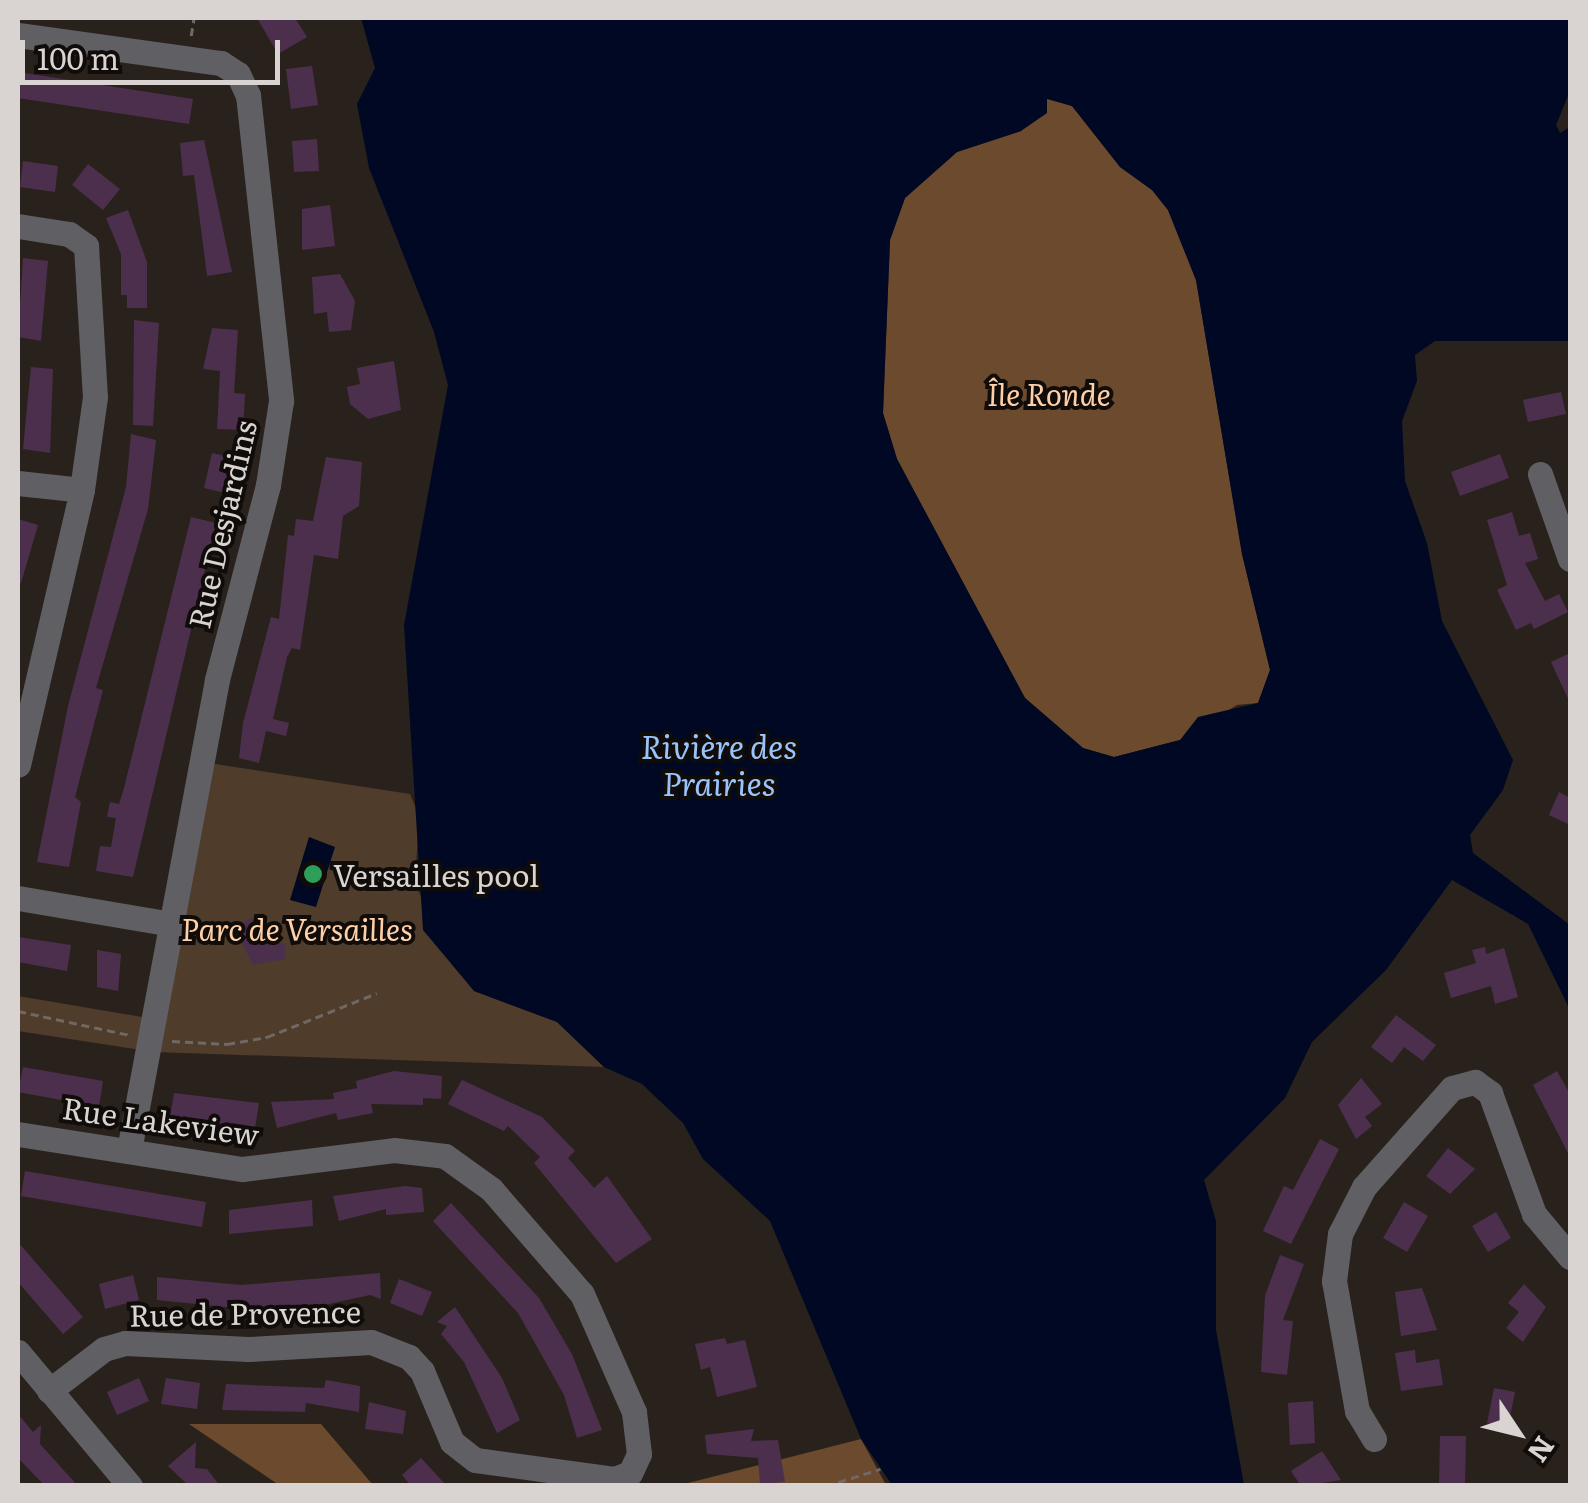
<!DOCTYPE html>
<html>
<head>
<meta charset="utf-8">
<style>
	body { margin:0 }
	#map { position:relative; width:1588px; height:1503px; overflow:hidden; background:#29221c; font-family:Literata,serif }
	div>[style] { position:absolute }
	.green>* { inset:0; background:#503c2b }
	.forest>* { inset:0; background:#6c4a2d }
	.water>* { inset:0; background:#000823 }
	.building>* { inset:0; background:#4c2f4d }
	.path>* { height:2.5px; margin-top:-1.25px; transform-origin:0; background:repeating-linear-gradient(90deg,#6f6864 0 8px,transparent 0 13px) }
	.minor>* { height:25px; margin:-12.5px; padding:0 12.5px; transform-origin:12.5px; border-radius:12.5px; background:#605f64 }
	.dots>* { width:28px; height:28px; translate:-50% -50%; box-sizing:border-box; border:5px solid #0f0c0a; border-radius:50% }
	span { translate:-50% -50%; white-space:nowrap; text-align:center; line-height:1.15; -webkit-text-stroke:8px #0f0c0a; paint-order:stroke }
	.park-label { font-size:30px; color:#ffcfa8; font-style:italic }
	.street-label { font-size:30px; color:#d9d4d1 }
	.poi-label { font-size:30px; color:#d9d4d1 }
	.left { translate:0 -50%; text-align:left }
	.water-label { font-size:32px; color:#9ac3fc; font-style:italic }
	.frame { position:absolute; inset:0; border:20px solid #d9d4d1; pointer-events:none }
	.north { position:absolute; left:1468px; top:1383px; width:100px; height:100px; -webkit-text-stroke:8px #0f0c0a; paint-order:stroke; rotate:125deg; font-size:28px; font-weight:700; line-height:40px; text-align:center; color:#d9d4d1 }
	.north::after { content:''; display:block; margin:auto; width:35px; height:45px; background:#d9d4d1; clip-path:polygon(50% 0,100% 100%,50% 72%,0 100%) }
	.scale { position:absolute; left:20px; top:40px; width:260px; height:45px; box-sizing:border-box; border:5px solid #d9d4d1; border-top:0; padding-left:12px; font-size:30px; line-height:35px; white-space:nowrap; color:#d9d4d1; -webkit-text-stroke:8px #0f0c0a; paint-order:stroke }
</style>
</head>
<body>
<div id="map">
	<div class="green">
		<div style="clip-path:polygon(202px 762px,410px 794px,419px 816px,415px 885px,474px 991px,557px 1022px,604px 1067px,154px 1052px,18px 1031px,18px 996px,154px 1019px)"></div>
	</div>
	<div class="forest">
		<div style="clip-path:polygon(1046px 98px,1072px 106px,1120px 167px,1152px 190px,1168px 210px,1196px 280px,1242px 554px,1270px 670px,1258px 703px,1237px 705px,1180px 740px,1114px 757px,1083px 748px,1025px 698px,897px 459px,883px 413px,890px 240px,905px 198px,957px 152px,1021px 131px)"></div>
		<div style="clip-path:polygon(189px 1424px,321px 1424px,373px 1485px,279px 1485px)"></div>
		<div style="clip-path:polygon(861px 1439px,886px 1485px,676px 1486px)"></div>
	</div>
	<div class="water">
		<div style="clip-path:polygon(evenodd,361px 18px,1570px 18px,1570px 91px,1556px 125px,1560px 133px,1570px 127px,1570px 341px,1435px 341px,1415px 355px,1417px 381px,1402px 421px,1405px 481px,1427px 543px,1442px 621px,1513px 760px,1503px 790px,1470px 835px,1473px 853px,1570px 925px,1570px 1010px,1528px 924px,1452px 880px,1386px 970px,1312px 1042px,1285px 1098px,1204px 1180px,1216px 1221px,1216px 1330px,1244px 1485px,892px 1485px,861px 1439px,770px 1221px,703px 1159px,683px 1123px,642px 1084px,604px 1067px,557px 1022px,474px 991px,423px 930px,404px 625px,448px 385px,434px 332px,369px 168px,357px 104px,375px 68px,361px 18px,1047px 99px,1072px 106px,1120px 167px,1152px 190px,1168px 210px,1196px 280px,1242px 554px,1270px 670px,1258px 703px,1198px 717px,1180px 740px,1114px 757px,1083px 748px,1025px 698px,897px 459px,883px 413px,890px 240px,905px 198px,957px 152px,1021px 131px,1047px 113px,1047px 99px)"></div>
		<div style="clip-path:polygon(309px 837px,335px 847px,316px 907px,290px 900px)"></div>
	</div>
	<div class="building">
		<div style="clip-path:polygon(257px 18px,295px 18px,307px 37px,278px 54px)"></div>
		<div style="clip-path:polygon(312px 66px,318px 105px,291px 109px,286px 69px)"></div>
		<div style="clip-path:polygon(18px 72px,193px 99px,189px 124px,18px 98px)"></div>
		<div style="clip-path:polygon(317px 139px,319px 171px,294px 172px,292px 141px)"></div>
		<div style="clip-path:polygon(204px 140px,232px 272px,207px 276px,194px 175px,183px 176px,180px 143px)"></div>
		<div style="clip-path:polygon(23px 161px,58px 166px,55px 192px,20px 187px)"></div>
		<div style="clip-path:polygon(88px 164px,120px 189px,103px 210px,72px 185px)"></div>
		<div style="clip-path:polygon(330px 205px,335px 246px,302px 250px,302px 209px)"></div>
		<div style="clip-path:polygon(128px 210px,147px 262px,147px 308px,127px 308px,127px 295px,121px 295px,121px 254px,106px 218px)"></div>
		<div style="clip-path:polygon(23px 258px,48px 261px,41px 341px,18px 337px)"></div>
		<div style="clip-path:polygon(340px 274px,355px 301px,351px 330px,329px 332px,327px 312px,314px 314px,312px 277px)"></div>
		<div style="clip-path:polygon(134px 320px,159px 323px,153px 426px,133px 425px)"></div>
		<div style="clip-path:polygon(212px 328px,238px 330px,234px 393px,245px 394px,243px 430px,217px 429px,220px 371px,203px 369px)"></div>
		<div style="clip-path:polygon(394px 361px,401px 410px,368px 419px,350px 404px,347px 387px,360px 384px,357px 368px)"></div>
		<div style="clip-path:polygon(31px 367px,53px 369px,50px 453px,23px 449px)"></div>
		<div style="clip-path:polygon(1561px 392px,1566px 414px,1528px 422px,1523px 400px)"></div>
		<div style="clip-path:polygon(131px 434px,156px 440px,148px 509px,96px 688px,103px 690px,75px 797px,81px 802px,69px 867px,37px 862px,68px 706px,126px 487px)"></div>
		<div style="clip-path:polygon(212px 453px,238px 459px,229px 494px,204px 488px)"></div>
		<div style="clip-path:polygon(1500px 454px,1509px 478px,1460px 496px,1451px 472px)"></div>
		<div style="clip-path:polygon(326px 457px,362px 462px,359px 506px,343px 516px,338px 559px,314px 555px,300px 650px,292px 648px,287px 657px,273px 719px,289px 723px,286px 736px,266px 731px,259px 763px,239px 758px,243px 723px,271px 617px,279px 619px,288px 535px,294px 536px,296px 519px,313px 521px)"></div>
		<div style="clip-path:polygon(1512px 512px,1519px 536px,1530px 533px,1538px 559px,1525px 563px,1545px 601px,1559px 594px,1568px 612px,1534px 629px,1531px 623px,1516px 630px,1497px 590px,1507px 585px,1487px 520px)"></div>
		<div style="clip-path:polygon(191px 517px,216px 523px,133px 877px,96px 871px,100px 846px,111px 847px,116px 818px,107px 817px,110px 802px,119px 804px,124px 788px)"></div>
		<div style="clip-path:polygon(18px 519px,38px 525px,21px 583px,18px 583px)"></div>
		<div style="clip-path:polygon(1570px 653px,1570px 703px,1551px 662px)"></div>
		<div style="clip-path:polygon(1559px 792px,1570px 798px,1570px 825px,1549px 815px)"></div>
		<div style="clip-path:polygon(252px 918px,265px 940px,285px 944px,285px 959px,253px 965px,233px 926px)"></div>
		<div style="clip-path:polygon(18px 937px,71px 945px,67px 971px,18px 962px)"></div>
		<div style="clip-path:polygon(1485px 947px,1486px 954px,1504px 948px,1518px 997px,1495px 1004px,1491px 986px,1451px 998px,1444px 973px,1476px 963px,1472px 950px)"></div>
		<div style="clip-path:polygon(97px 950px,121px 954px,118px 991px,97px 987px)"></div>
		<div style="clip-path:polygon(1396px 1015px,1436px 1045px,1423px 1061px,1404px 1047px,1392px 1063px,1371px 1047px)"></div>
		<div style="clip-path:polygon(23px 1067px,103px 1081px,99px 1107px,18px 1092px)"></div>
		<div style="clip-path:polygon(394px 1071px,442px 1076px,441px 1099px,423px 1098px,423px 1105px,371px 1104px,373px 1113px,338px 1120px,336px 1113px,277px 1128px,271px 1102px,334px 1099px,333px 1093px,357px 1088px,356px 1081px)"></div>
		<div style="clip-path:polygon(1557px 1071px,1570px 1094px,1570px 1157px,1533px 1085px)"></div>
		<div style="clip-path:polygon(1361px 1078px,1382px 1104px,1365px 1117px,1372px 1126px,1356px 1139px,1338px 1105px)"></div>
		<div style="clip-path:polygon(462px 1080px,542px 1117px,575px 1151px,568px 1158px,594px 1188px,607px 1176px,652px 1239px,616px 1263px,534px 1163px,540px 1157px,508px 1126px,504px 1131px,448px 1104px)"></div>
		<div style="clip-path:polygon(174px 1093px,259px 1103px,255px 1128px,170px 1118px)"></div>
		<div style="clip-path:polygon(1320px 1139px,1339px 1149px,1291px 1244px,1263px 1231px,1284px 1186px,1293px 1190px)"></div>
		<div style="clip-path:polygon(1448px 1148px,1475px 1169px,1450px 1194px,1426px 1176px)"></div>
		<div style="clip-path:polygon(25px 1171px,206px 1202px,202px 1227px,21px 1196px)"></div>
		<div style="clip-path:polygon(405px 1186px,422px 1188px,424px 1212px,386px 1215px,386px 1209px,339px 1221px,333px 1196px)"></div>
		<div style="clip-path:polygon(312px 1200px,313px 1226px,229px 1234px,229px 1210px)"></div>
		<div style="clip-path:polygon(1404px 1202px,1428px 1216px,1407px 1252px,1383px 1238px)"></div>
		<div style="clip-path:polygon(451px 1203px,539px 1298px,572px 1354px,602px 1430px,577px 1438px,564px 1395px,518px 1313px,433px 1221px)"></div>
		<div style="clip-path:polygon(1496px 1212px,1511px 1238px,1488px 1252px,1472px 1226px)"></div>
		<div style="clip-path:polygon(18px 1242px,83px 1317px,63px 1334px,18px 1282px)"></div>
		<div style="clip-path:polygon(1280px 1255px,1304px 1264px,1283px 1320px,1293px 1321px,1287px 1375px,1261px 1372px,1265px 1296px)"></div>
		<div style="clip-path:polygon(380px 1273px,381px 1299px,370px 1295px,320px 1306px,255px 1310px,157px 1300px,157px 1277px,241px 1285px)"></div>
		<div style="clip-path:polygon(133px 1275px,139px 1300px,105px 1309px,99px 1284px)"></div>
		<div style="clip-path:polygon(399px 1279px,432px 1292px,422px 1316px,390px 1303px)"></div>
		<div style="clip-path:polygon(1524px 1284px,1546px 1307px,1523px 1342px,1506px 1328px,1519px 1312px,1508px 1303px)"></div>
		<div style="clip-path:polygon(1422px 1288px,1437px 1330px,1401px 1336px,1395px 1292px)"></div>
		<div style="clip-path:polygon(455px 1307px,502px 1378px,520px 1420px,497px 1433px,464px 1362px,441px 1334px,447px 1326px,437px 1322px)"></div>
		<div style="clip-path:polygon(725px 1338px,727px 1344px,745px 1340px,757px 1387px,717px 1397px,710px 1367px,701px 1370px,695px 1344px)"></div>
		<div style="clip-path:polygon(1415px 1350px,1416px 1363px,1439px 1359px,1443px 1385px,1401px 1391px,1395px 1353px)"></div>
		<div style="clip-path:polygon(139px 1378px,149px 1401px,117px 1415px,107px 1392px)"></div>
		<div style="clip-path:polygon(166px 1378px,200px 1383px,197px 1409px,161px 1404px)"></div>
		<div style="clip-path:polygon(326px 1380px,360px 1386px,359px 1412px,306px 1403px,305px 1412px,222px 1410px,226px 1384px,324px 1388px)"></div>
		<div style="clip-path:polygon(1494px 1388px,1515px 1392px,1508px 1427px,1487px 1423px)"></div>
		<div style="clip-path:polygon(1313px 1401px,1315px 1443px,1290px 1445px,1288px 1403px)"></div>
		<div style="clip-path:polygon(369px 1402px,406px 1411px,403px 1434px,365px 1429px)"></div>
		<div style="clip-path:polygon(18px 1414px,33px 1432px,41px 1425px,40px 1444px,78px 1486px,45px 1486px,18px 1458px)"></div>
		<div style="clip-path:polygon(754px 1429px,751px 1441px,778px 1440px,785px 1482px,760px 1484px,758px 1458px,707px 1454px,705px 1435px)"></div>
		<div style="clip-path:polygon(1440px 1436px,1466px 1436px,1465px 1486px,1439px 1486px)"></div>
		<div style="clip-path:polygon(196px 1442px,195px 1468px,207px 1469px,220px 1486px,189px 1486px,168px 1466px)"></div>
		<div style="clip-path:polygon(1322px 1451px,1341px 1480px,1301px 1486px,1291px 1471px)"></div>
		<div style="clip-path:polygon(421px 1458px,447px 1486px,411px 1486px,402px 1475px)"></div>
	</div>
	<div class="path">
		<div style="left:191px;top:36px;width:18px;rotate:-81deg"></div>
		<div style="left:18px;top:1011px;width:115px;rotate:12.1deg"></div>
		<div style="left:172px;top:1041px;width:55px;rotate:3.1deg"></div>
		<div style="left:227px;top:1044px;width:41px;rotate:-9.9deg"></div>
		<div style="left:267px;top:1037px;width:118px;rotate:-21.8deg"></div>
		<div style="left:826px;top:1486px;width:57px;rotate:-17.5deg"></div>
	</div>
	<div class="minor">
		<div style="left:18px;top:35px;width:205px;rotate:7.9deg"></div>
		<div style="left:221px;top:63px;width:20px;rotate:33deg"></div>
		<div style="left:238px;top:74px;width:23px;rotate:65deg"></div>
		<div style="left:248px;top:95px;width:308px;rotate:83.8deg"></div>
		<div style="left:281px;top:401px;width:85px;rotate:98.8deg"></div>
		<div style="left:268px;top:485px;width:202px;rotate:104.7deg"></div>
		<div style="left:217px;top:680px;width:478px;rotate:100.6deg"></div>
		<div style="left:18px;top:226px;width:52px;rotate:8.9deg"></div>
		<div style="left:69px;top:234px;width:21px;rotate:35deg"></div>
		<div style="left:86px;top:246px;width:151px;rotate:86.6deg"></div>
		<div style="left:95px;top:397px;width:94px;rotate:98deg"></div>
		<div style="left:82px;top:490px;width:282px;rotate:103.1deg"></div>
		<div style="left:1540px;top:474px;width:90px;rotate:70.6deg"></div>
		<div style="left:18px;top:483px;width:64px;rotate:6.2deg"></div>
		<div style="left:18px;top:898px;width:156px;rotate:9.6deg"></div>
		<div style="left:18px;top:1134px;width:227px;rotate:8.9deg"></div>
		<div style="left:242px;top:1169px;width:153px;rotate:-7.1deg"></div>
		<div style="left:394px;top:1150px;width:51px;rotate:6.7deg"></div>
		<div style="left:445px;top:1156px;width:57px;rotate:35.7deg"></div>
		<div style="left:491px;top:1189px;width:139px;rotate:49.1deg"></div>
		<div style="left:582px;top:1294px;width:129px;rotate:66.2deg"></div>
		<div style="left:634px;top:1412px;width:42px;rotate:83.2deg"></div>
		<div style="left:639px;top:1454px;width:21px;rotate:115deg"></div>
		<div style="left:630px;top:1473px;width:17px;rotate:159deg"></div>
		<div style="left:614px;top:1479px;width:140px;rotate:-172.2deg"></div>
		<div style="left:475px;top:1460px;width:29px;rotate:-142deg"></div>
		<div style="left:452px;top:1442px;width:77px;rotate:-112.9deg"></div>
		<div style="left:422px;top:1371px;width:19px;rotate:-133deg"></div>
		<div style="left:409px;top:1357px;width:41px;rotate:-158.5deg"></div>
		<div style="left:371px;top:1342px;width:123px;rotate:176.7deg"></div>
		<div style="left:248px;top:1349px;width:123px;rotate:-177.2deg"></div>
		<div style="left:125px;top:1343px;width:22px;rotate:164deg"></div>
		<div style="left:104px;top:1349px;width:69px;rotate:142.6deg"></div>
		<div style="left:18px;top:1352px;width:175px;rotate:50.1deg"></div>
		<div style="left:1374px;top:1439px;width:33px;rotate:-121deg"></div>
		<div style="left:1357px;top:1411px;width:132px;rotate:-100deg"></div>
		<div style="left:1334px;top:1281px;width:47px;rotate:-82.7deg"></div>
		<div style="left:1340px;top:1234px;width:53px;rotate:-62.9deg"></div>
		<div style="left:1364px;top:1187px;width:132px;rotate:-48.4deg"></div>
		<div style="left:1452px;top:1088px;width:24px;rotate:-15deg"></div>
		<div style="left:1475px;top:1082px;width:19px;rotate:36deg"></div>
		<div style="left:1490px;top:1093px;width:129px;rotate:70deg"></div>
		<div style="left:1534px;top:1214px;width:56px;rotate:50.1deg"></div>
	</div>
	<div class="dots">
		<div style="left:313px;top:874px;background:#2e9e5b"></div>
	</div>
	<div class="park-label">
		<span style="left:1049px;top:393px">Île Ronde</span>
		<span style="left:297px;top:928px">Parc de Versailles</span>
	</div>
	<div class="street-label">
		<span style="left:221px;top:524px;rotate:-77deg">Rue Desjardins</span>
		<span style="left:161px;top:1120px;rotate:8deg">Rue Lakeview</span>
		<span style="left:245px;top:1312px;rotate:-1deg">Rue de Provence</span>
	</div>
	<div class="poi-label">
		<span class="left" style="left:333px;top:874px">Versailles pool</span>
	</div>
	<div class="water-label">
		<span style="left:719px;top:764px">Rivière des<br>Prairies</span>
	</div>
	<div class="frame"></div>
	<div class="north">N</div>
	<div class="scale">100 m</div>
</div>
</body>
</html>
